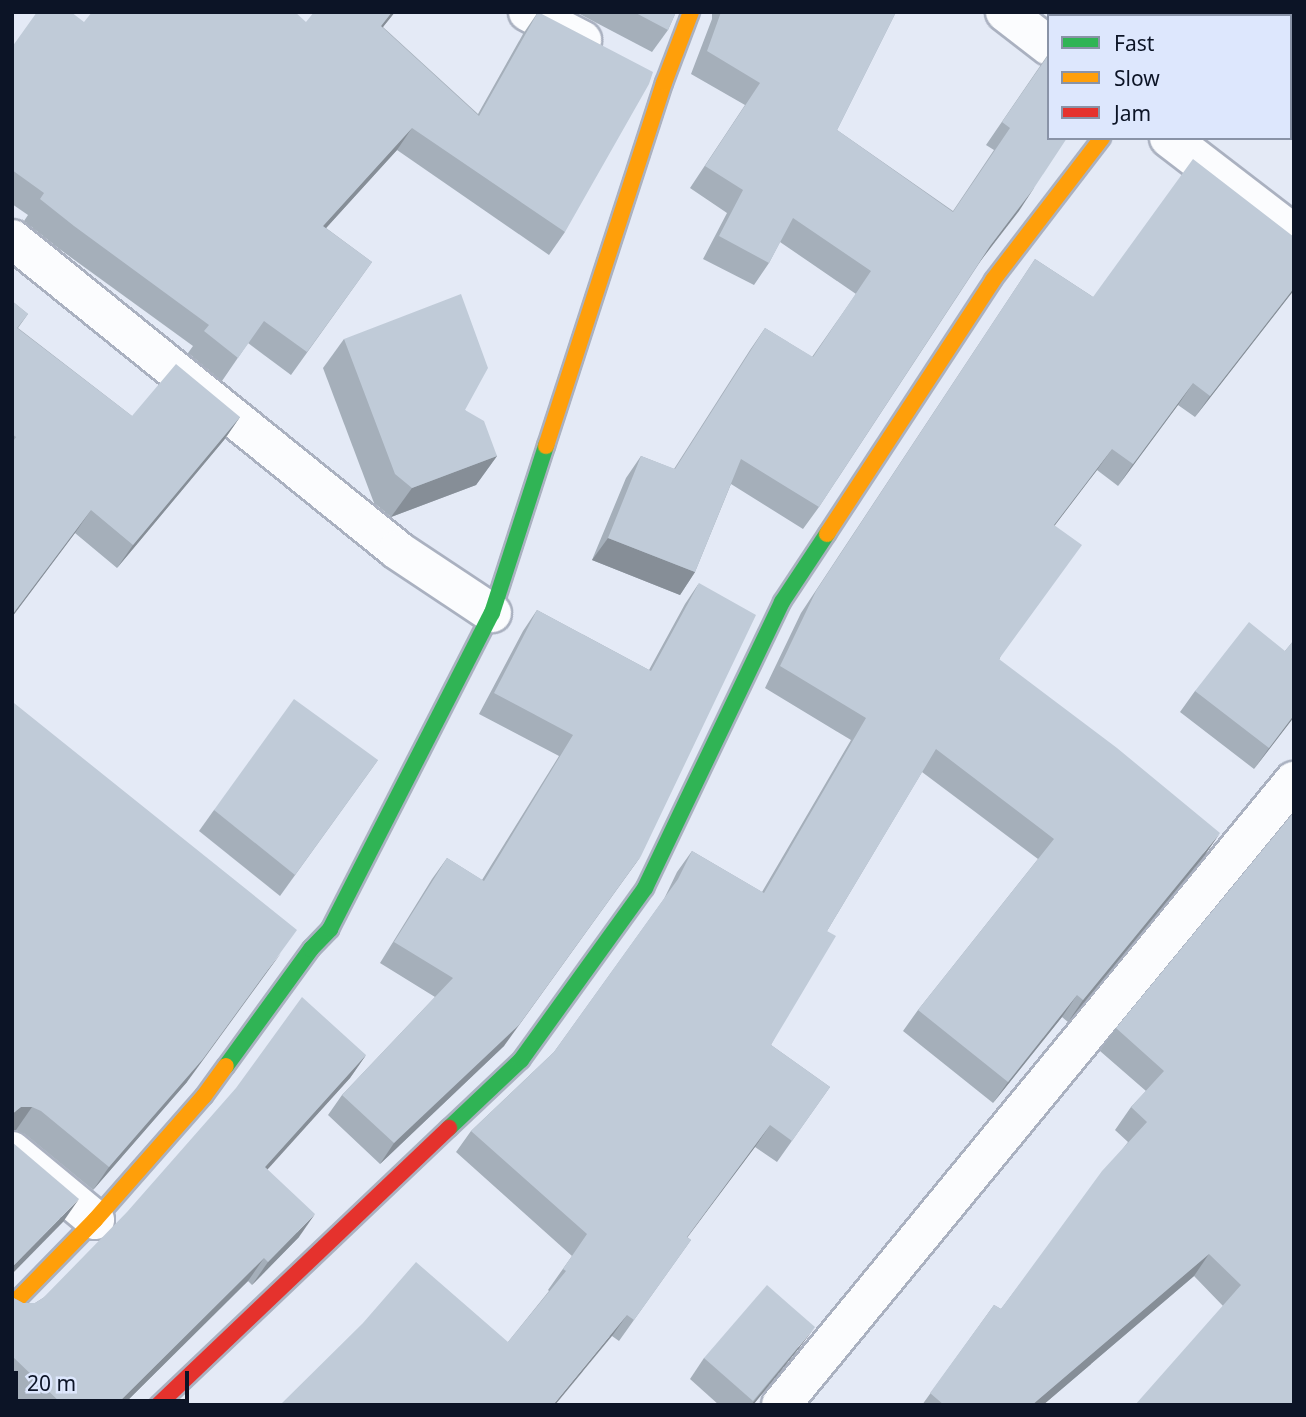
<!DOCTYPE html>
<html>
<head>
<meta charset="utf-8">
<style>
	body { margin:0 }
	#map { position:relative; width:1306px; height:1417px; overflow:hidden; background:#e4eaf6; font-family:"Noto Sans",sans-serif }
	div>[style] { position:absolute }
	.roads { filter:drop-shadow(2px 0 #aab1c0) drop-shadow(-2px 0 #aab1c0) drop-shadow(0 2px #aab1c0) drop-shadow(0 -2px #aab1c0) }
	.street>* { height:38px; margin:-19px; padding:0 19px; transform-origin:19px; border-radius:19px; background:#fbfcfe }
	.fast>* { height:16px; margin:-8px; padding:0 8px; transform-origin:8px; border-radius:8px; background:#30b455 }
	.slow>* { height:16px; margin:-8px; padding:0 8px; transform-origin:8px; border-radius:8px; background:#ff9f0a }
	.jam>* { height:16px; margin:-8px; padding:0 8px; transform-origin:8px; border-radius:8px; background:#e5322d }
	.wall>* { inset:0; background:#a5afba }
	.shaded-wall>* { inset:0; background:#868e97 }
	.building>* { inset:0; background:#c0cbd8 }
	span { translate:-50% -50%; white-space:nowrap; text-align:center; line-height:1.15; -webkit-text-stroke:5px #dde7fd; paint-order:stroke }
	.frame { position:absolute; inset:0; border:14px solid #0c1426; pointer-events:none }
	.legend { position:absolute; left:1047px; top:14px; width:245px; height:126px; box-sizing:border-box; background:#dde7fd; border:2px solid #8993a7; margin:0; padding:9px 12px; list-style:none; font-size:21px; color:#0c1426 }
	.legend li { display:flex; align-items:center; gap:14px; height:35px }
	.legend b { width:35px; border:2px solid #8993a7 }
	.scale { position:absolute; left:14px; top:1371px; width:175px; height:32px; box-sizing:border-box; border:4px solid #0c1426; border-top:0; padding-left:9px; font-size:21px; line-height:24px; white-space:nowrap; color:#0c1426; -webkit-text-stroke:5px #dde7fd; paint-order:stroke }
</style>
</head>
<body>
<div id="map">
	<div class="roads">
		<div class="street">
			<div style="left:528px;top:12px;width:61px;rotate:27.4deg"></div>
			<div style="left:1005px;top:12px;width:56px;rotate:37.7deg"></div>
			<div style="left:1169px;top:138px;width:158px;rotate:37.5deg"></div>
			<div style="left:12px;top:239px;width:495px;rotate:38.9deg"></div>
			<div style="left:397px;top:550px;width:114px;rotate:33.6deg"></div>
			<div style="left:12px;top:1151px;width:108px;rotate:39.7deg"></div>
			<div style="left:781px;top:1405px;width:808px;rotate:-50.58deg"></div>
		</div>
		<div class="fast">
			<div style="left:226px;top:1066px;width:145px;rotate:-54deg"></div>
			<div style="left:311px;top:949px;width:28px;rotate:-46deg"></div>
			<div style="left:330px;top:929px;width:355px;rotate:-62.9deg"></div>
			<div style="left:492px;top:613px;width:176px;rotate:-72.1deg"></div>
			<div style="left:449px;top:1128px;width:99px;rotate:-43.4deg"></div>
			<div style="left:521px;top:1060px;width:212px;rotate:-54.2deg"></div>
			<div style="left:645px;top:888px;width:317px;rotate:-64.4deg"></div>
			<div style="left:782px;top:602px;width:82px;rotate:-56.5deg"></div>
		</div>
		<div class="slow">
			<div style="left:546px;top:446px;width:382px;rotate:-72deg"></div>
			<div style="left:664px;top:83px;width:76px;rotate:-69.2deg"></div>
			<div style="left:827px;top:534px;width:303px;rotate:-56.8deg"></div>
			<div style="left:993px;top:280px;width:179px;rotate:-52.5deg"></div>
			<div style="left:12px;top:1305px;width:119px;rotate:-45.7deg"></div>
			<div style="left:95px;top:1220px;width:165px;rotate:-48.7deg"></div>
			<div style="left:204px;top:1096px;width:37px;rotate:-54deg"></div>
		</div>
		<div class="jam">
			<div style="left:158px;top:1405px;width:402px;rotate:-43.6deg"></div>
		</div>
	</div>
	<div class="wall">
		<div style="clip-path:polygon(395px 12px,383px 27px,478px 114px,523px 34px,538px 12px,565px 232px,549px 255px,397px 150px,326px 228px,372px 262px,291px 375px,248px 343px,222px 381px,188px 353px,193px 346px,58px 248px,24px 221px,28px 215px,12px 204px,12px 47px,306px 22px)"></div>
		<div style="clip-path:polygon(576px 12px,676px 12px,668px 30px,652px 52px)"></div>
		<div style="clip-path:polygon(712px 12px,896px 12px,837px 130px,953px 211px,994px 150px,986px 145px,1049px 53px,1034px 188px,982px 259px,819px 507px,803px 529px,731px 484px,695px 572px,680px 595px,592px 560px,626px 478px,641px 456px,674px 469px,750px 350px,765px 328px,812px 357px,856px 294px,780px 242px,769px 263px,754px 285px,703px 259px,727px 213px,690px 188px,745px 105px,691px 74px,712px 19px)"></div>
		<div style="clip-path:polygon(1294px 237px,1294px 290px,1195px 417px,1178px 405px,1118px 486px,1097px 470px,1055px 525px,999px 660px,1205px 855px,1068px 1022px,1062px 1017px,993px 1103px,903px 1031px,918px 1010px,1038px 859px,922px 772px,827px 931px,771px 1045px,830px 1087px,777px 1162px,755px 1147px,687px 1237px,691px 1240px,619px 1341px,612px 1336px,508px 1342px,549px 1291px,548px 1290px,572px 1256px,456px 1152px,471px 1131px,554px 1052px,664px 899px,677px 872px,692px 851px,762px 892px,851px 740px,765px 688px,801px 613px,1035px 259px,1093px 297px)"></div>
		<div style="clip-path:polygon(12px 301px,28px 314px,18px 328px,132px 416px,240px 417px,224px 440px,117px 568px,75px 533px,12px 617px)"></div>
		<div style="clip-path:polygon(344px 339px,465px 410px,497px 456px,476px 485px,391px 517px,374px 503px,323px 368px)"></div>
		<div style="clip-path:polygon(699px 583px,504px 1046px,380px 1164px,328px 1115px,342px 1095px,435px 997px,380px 963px,432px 879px,447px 858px,482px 880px,559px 756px,479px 714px,523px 631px,537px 610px,649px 670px,685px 604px)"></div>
		<div style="clip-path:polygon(1294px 640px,1294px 717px,1254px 769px,1180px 712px,1195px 691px,1285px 651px)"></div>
		<div style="clip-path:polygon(12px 700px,187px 1082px,93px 1190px,25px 1134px,16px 1130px)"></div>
		<div style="clip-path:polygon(378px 760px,280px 896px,199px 831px,214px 810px)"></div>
		<div style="clip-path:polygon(1294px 812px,1294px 1405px,1223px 1306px,1194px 1276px,1043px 1405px,922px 1405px,994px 1305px,1001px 1309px,1128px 1142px,1115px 1130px,1131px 1107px,1146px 1091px,1100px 1051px,1116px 1028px)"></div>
		<div style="clip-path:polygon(366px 1055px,350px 1078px,267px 1169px,299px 1237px,252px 1285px,248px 1281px,123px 1405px,23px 1405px,12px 1394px,12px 1297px,23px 1303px,35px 1303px,43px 1298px)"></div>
		<div style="clip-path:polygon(800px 1347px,753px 1405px,719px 1405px,690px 1379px,704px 1358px)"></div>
	</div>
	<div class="shaded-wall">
		<div style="clip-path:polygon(392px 12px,395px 12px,366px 48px,381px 26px)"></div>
		<div style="clip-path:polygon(412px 128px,397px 150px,307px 249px,323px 226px)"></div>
		<div style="clip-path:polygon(1034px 188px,1019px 211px,975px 268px,990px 246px)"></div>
		<div style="clip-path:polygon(1294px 288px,1294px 290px,1195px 417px,1210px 396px)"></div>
		<div style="clip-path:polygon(1193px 383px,1178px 405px,1118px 486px,1133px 464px)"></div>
		<div style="clip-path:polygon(240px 417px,224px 440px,117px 568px,133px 545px)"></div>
		<div style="clip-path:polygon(1112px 449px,1097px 470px,1039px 546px,1054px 525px)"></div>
		<div style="clip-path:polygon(497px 456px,476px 485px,391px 517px,412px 488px)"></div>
		<div style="clip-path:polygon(91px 510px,75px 533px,12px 617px,12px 615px)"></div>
		<div style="clip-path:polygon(608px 538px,695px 572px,680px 595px,592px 560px)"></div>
		<div style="clip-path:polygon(1294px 715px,1294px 717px,1254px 769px,1269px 748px)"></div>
		<div style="clip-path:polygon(1220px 833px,1205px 855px,1068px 1022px,1083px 1000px)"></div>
		<div style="clip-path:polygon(641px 856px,504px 1046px,380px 1164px,394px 1143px)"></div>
		<div style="clip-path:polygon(281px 953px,187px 1082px,93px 1190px,109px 1167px)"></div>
		<div style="clip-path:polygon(1077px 995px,1062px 1017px,993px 1103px,1008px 1082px)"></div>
		<div style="clip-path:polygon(366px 1055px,350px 1078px,249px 1190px,265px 1167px)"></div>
		<div style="clip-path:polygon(21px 1107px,32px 1107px,16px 1130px,12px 1130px,12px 1114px)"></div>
		<div style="clip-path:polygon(770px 1125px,755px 1147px,672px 1258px,687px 1237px)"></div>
		<div style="clip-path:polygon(79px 1199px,63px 1222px,12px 1274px,12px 1267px)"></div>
		<div style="clip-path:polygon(315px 1214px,299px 1237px,252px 1285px,268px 1262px)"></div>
		<div style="clip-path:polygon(1209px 1254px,1194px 1276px,1043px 1405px,1032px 1405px)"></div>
		<div style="clip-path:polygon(264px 1258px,248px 1281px,123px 1405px,116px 1405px)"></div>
		<div style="clip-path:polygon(627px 1315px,612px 1336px,555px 1405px,553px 1405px)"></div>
		<div style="clip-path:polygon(815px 1327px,800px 1347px,753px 1405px,751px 1405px)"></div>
	</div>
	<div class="building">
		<div style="clip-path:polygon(37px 12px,71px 12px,84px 22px,92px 12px,295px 12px,306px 22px,314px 12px,392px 12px,381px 26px,479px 116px,538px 12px,653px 72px,649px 84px,565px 232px,412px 128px,323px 226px,372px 262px,307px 352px,264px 321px,238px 358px,204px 331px,209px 325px,74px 226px,40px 199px,44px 193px,12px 170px,12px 47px)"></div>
		<div style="clip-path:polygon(634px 12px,676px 12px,668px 30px)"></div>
		<div style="clip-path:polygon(721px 12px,896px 12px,837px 130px,953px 212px,1010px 128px,1002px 122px,1049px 54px,1049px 138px,1067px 138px,1034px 188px,990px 246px,819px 507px,741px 459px,695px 572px,608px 538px,641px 456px,675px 469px,765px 328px,813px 357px,871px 271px,793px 218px,769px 263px,719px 236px,743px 190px,705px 166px,760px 83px,707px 51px)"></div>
		<div style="clip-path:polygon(1193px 159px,1294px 237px,1294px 288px,1210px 396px,1193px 383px,1133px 464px,1112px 449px,1054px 525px,1082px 545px,999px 659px,1117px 748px,1220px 833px,1083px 1000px,1077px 995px,1008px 1082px,918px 1010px,1054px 839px,936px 749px,827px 931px,836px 936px,771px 1045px,830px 1087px,792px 1141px,770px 1125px,687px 1237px,691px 1240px,634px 1320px,627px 1315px,553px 1405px,280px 1405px,363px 1323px,416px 1262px,508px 1342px,566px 1271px,563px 1269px,587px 1234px,471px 1131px,554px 1052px,678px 879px,692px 851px,764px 893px,866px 718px,780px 666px,816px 591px,1035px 259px,1093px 297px)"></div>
		<div style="clip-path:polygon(461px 294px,488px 368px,465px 410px,484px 421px,497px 456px,412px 488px,395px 474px,344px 339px)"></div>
		<div style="clip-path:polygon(12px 301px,28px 314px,17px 328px,132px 416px,176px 364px,240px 417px,133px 545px,91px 510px,12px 615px,12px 443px,16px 437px,12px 434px)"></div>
		<div style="clip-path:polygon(699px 583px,756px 615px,641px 856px,519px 1025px,394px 1143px,342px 1095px,453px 978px,394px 942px,447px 858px,484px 881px,573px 735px,494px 693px,537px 610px,651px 671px)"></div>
		<div style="clip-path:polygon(1249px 622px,1285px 651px,1294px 640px,1294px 715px,1269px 748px,1195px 691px)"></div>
		<div style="clip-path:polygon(294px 699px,378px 760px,295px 875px,214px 810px)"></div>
		<div style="clip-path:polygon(12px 700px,14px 703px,297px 930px,203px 1059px,109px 1167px,41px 1111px,32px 1107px,21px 1107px,12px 1114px)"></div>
		<div style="clip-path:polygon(1294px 812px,1294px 1405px,1135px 1405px,1241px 1285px,1209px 1254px,1032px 1405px,944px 1405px,930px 1393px,994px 1305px,1001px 1309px,1102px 1171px,1147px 1122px,1131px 1107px,1164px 1071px,1116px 1028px)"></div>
		<div style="clip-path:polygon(302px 997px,366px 1055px,265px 1167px,315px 1214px,268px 1262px,264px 1258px,116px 1405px,63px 1405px,12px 1356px,12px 1297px,23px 1303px,35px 1303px,43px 1298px,127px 1212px,236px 1088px)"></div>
		<div style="clip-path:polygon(12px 1142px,79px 1199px,12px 1267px)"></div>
		<div style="clip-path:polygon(767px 1285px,815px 1327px,753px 1401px,704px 1358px)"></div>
	</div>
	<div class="frame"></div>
	<ul class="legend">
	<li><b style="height:9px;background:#30b455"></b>Fast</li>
	<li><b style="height:9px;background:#ff9f0a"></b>Slow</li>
	<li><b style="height:9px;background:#e5322d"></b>Jam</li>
	</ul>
	<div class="scale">20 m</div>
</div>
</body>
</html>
